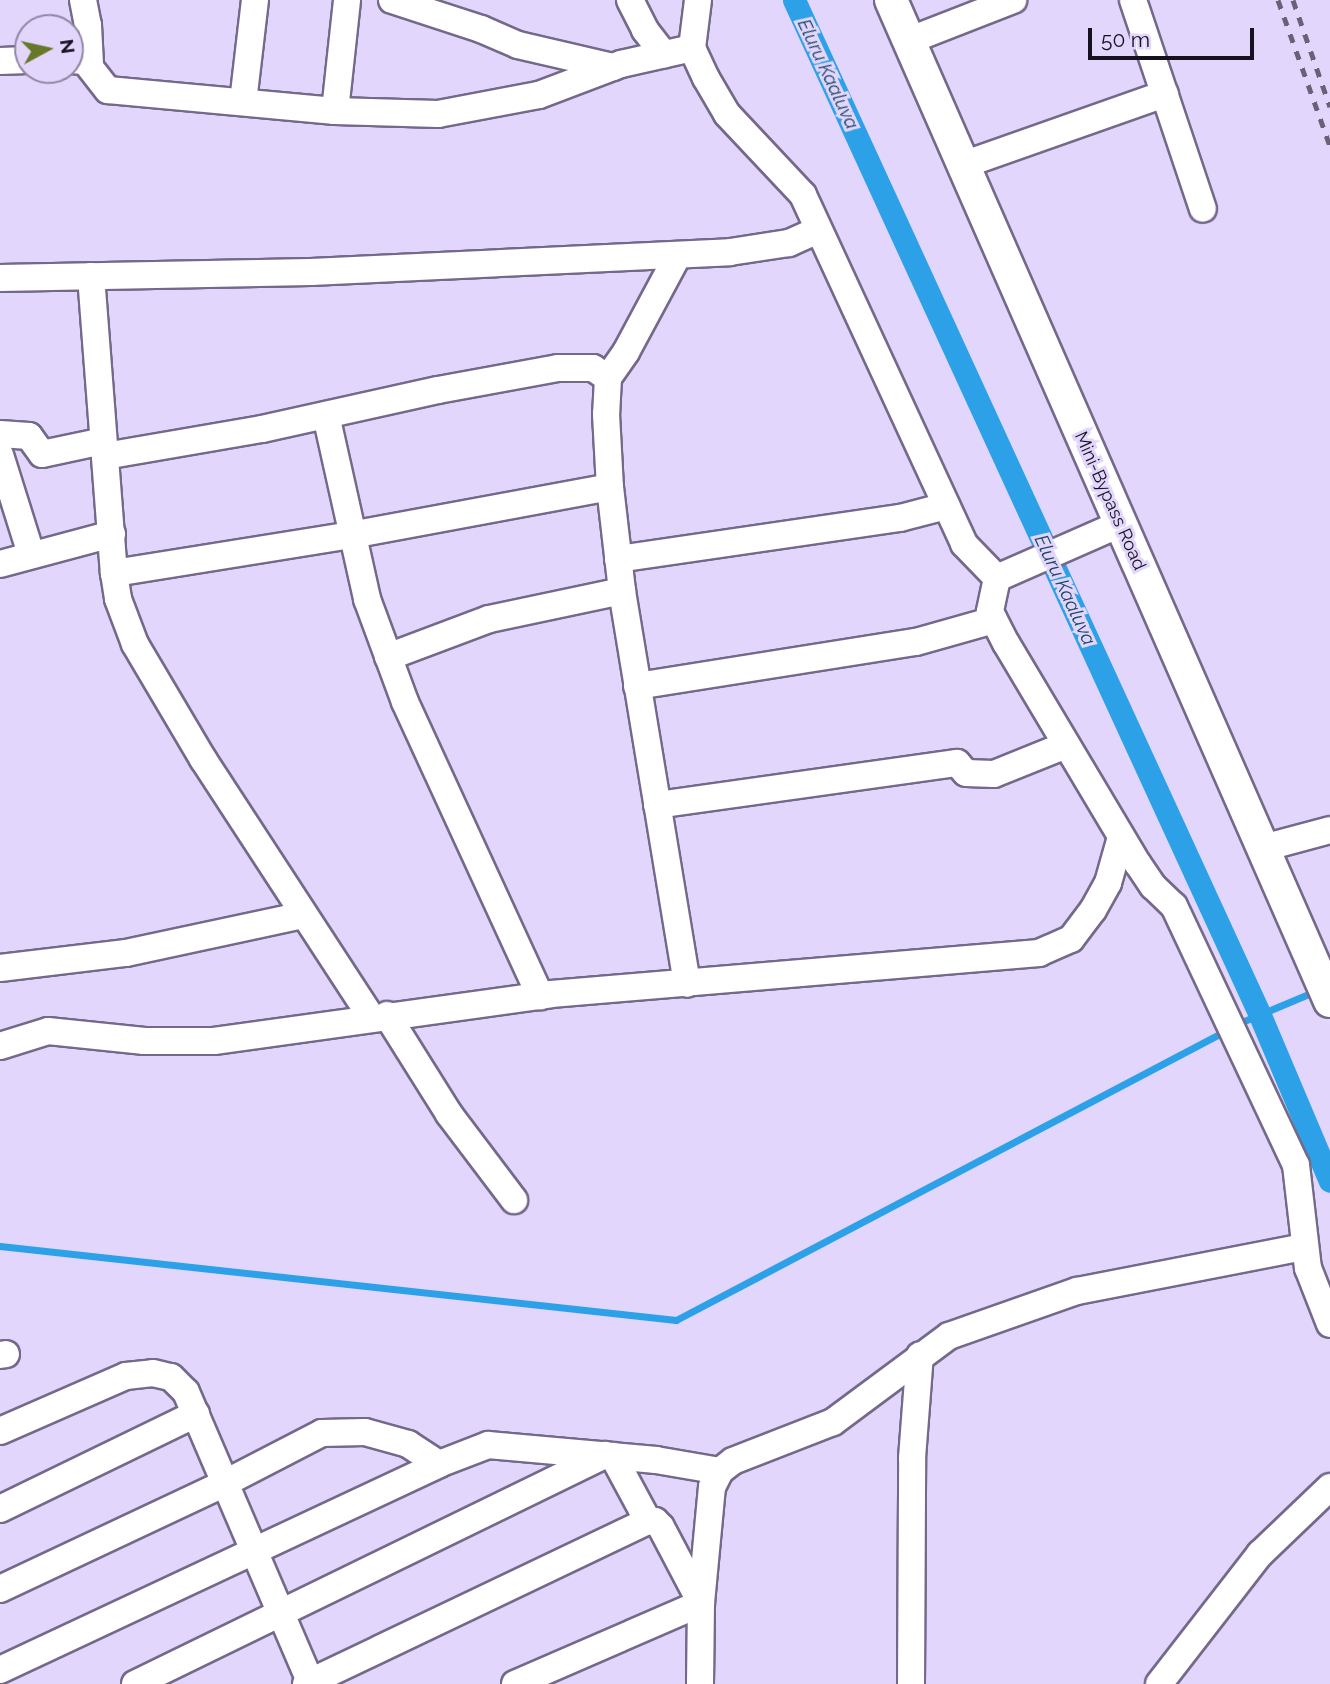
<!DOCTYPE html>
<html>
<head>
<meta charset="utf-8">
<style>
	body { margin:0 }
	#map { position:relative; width:1330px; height:1684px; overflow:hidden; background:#e3d6fc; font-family:Raleway,sans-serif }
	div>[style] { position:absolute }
	.stream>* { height:7px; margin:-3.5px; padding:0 3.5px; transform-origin:3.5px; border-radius:3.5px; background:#2da1e7 }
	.canal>* { height:23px; margin:-11.5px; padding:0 11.5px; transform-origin:11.5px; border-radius:11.5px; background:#2da1e7 }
	.roads { filter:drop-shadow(2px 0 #75698a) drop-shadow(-2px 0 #75698a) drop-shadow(0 2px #75698a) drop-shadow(0 -2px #75698a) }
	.minor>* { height:26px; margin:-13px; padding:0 13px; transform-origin:13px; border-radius:13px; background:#fff }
	.major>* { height:32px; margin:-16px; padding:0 16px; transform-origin:16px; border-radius:16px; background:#fff }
	.rail>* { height:5px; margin-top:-2.5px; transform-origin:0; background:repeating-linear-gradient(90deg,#696178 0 9px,transparent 0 18px) }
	span { translate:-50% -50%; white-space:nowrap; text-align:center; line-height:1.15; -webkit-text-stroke:6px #e3d6fc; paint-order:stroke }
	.street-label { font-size:18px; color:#16111e }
	.water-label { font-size:19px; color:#1a4663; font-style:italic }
	.north { position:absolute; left:14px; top:14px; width:70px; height:70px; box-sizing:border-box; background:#e3d6fc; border:2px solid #9187a3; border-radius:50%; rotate:82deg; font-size:19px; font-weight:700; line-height:28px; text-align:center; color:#16111e }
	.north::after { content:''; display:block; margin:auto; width:24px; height:32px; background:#677929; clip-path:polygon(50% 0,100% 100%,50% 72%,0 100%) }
	.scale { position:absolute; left:1088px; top:28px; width:166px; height:32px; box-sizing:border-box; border:4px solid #16111e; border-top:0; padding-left:9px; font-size:21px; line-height:24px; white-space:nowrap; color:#16111e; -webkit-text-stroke:5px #e3d6fc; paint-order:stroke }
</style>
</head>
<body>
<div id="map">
	<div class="stream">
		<div style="left:1237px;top:1024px;width:86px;rotate:-22.7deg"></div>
		<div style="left:0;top:1246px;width:680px;rotate:6.25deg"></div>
		<div style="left:676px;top:1320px;width:623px;rotate:-27.76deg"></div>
	</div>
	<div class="canal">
		<div style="left:794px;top:0;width:1115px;rotate:65.34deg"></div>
		<div style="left:1259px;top:1013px;width:182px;rotate:67.1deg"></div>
	</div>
	<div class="roads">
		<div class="minor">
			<div style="left:83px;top:0;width:25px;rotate:79deg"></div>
			<div style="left:88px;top:25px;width:40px;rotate:87.1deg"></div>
			<div style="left:392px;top:0;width:94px;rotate:18deg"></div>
			<div style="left:481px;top:29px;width:40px;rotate:23.4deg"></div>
			<div style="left:518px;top:45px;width:98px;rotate:13deg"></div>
			<div style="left:630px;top:0;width:34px;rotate:63deg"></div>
			<div style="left:645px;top:30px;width:31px;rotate:52deg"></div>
			<div style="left:698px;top:0;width:48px;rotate:97.1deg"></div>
			<div style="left:692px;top:48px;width:33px;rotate:65deg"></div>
			<div style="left:706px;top:78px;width:42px;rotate:59.7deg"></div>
			<div style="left:727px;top:114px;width:111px;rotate:46.8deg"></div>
			<div style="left:803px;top:195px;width:384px;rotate:65.2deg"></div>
			<div style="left:964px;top:544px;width:47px;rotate:45.9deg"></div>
			<div style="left:1133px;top:0;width:220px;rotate:71.5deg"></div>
			<div style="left:908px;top:41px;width:113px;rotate:-21.3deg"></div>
			<div style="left:70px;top:60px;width:15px;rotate:4deg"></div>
			<div style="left:85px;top:61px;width:37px;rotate:52deg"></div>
			<div style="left:108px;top:90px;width:228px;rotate:5.3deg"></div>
			<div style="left:335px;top:111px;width:103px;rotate:1.7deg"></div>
			<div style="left:438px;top:114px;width:103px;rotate:-10.7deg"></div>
			<div style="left:539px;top:95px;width:88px;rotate:-20.7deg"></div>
			<div style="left:621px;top:64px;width:73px;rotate:-12.7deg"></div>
			<div style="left:0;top:61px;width:28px;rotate:-2deg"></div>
			<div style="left:243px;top:102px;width:103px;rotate:-83.3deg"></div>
			<div style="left:335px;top:111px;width:112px;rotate:-83.8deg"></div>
			<div style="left:963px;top:165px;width:214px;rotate:-19.4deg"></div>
			<div style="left:678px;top:255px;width:110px;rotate:118.2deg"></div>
			<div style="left:626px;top:352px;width:32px;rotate:125deg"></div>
			<div style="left:608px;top:378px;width:36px;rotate:93deg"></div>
			<div style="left:606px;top:414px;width:73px;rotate:86.9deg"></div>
			<div style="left:610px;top:487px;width:105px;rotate:83.4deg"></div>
			<div style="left:622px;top:591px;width:398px;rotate:80.6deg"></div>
			<div style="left:91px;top:276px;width:298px;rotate:85.6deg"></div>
			<div style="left:114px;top:573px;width:26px;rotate:81deg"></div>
			<div style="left:118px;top:599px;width:48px;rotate:69.3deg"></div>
			<div style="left:135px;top:644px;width:134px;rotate:59.4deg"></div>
			<div style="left:203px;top:759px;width:309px;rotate:56.9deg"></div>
			<div style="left:0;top:278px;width:311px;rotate:-1.1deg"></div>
			<div style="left:311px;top:272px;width:419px;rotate:-2.7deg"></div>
			<div style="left:730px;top:252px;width:60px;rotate:-8.7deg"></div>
			<div style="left:789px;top:243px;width:32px;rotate:-24deg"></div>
			<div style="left:326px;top:415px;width:189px;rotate:77.4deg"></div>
			<div style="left:367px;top:599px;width:110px;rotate:69.7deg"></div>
			<div style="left:405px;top:702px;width:324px;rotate:65.3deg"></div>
			<div style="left:0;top:434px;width:29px;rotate:4deg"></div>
			<div style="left:29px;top:436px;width:22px;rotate:54deg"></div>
			<div style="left:42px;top:454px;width:62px;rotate:-12deg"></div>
			<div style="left:0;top:455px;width:104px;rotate:72.6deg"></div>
			<div style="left:105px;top:456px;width:159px;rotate:-9.8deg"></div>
			<div style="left:262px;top:429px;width:180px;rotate:-12.5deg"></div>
			<div style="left:438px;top:390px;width:122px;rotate:-10.4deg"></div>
			<div style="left:558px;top:368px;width:35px"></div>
			<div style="left:593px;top:368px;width:18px;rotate:34deg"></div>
			<div style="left:618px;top:559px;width:285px;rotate:-8.3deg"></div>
			<div style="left:900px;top:518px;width:48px;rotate:-14.6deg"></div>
			<div style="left:0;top:564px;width:116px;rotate:-15deg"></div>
			<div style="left:114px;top:573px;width:240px;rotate:-9.1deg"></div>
			<div style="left:351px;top:535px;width:263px;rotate:-10.5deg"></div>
			<div style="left:997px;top:578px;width:35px;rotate:102deg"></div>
			<div style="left:990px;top:612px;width:35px;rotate:63deg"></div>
			<div style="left:1006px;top:643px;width:257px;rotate:59.2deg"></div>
			<div style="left:1138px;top:864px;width:27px;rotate:56deg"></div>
			<div style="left:1153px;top:886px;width:29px;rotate:44deg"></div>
			<div style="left:1174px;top:906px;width:286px;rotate:64.8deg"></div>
			<div style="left:1296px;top:1165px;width:104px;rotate:83.4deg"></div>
			<div style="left:1308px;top:1268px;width:60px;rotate:68.6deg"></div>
			<div style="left:997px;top:578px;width:134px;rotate:-23.7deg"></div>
			<div style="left:388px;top:657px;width:108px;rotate:-20.6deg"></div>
			<div style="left:489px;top:619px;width:136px;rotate:-11.9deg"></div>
			<div style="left:637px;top:686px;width:282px;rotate:-9deg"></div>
			<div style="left:916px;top:642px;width:81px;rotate:-15.8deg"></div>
			<div style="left:657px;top:805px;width:303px;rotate:-8deg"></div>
			<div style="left:957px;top:763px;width:13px;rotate:48deg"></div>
			<div style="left:966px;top:773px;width:28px;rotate:2deg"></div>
			<div style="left:994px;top:774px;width:78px;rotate:-21.9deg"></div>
			<div style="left:1263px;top:848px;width:69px;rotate:-15deg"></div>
			<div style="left:0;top:968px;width:127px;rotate:-6.8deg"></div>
			<div style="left:126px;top:953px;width:182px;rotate:-12.1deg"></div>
			<div style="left:387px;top:1015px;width:117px;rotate:57.9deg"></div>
			<div style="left:449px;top:1114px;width:108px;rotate:52.9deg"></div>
			<div style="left:0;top:1046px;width:50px;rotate:-17.4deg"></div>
			<div style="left:48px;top:1031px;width:97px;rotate:5.9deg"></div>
			<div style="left:144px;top:1041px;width:70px"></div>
			<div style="left:214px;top:1041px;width:340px;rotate:-7.9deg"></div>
			<div style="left:551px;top:994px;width:490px;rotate:-4.8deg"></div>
			<div style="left:1039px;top:953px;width:35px;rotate:-24deg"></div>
			<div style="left:1071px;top:939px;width:36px;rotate:-53deg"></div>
			<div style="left:1093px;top:910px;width:31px;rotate:-61deg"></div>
			<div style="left:1108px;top:883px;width:48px;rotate:-74.2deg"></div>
			<div style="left:0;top:1355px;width:6px;rotate:-9deg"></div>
			<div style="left:0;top:1431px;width:137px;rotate:-23.6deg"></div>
			<div style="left:126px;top:1376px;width:27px;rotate:-6deg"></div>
			<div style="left:153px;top:1373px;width:18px;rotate:13deg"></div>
			<div style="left:171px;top:1377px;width:21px;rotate:45deg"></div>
			<div style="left:186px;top:1392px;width:318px;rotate:66.8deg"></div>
			<div style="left:613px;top:1456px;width:74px;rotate:61.7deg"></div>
			<div style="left:0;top:1509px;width:218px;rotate:-25.9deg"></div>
			<div style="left:0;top:1589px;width:249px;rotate:-25.2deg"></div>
			<div style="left:225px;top:1483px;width:109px;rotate:-27.3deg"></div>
			<div style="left:322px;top:1433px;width:43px;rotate:-1.3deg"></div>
			<div style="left:365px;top:1432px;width:45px;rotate:15.6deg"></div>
			<div style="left:408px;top:1444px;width:37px;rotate:33deg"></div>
			<div style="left:0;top:1670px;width:485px;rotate:-25.1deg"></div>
			<div style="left:439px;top:1464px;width:53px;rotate:-21.2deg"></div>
			<div style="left:488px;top:1445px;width:169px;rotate:5.1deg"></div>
			<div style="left:656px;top:1460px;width:65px;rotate:9.8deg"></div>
			<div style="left:135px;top:1684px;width:523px;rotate:-25.98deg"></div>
			<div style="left:306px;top:1684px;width:379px;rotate:-25.5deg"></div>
			<div style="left:648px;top:1521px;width:7px"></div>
			<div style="left:655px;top:1521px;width:8px;rotate:45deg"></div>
			<div style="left:661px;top:1527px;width:86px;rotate:62.2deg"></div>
			<div style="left:515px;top:1684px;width:203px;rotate:-23.5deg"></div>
			<div style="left:700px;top:1684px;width:81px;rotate:-89.3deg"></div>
			<div style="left:701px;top:1603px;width:117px;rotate:-84.6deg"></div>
			<div style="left:712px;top:1487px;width:18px;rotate:-63deg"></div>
			<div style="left:720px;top:1471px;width:16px;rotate:-38deg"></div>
			<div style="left:733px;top:1461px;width:107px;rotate:-21.3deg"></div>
			<div style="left:833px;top:1422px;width:144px;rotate:-36.6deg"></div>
			<div style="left:949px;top:1336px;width:136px;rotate:-19.4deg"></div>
			<div style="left:1077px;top:1291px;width:231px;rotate:-11deg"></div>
			<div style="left:911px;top:1684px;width:226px;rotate:-89.7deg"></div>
			<div style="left:912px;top:1458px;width:103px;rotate:-85.6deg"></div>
			<div style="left:1159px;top:1684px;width:165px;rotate:-52.2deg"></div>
			<div style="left:1260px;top:1554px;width:97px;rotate:-43.7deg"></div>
		</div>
		<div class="major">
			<div style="left:891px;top:0;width:1093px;rotate:66.32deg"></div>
		</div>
	</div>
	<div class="rail">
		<div style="left:1278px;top:0;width:155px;rotate:70.4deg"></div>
		<div style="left:1293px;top:0;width:113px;rotate:70.9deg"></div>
	</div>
	<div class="street-label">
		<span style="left:1110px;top:501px;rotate:66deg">Mini-Bypass Road</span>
	</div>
	<div class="water-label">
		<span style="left:828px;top:74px;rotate:65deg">Eluru Kaaluva</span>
		<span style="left:1065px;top:590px;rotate:65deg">Eluru Kaaluva</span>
	</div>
	<div class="north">N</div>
	<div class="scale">50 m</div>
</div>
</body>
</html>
